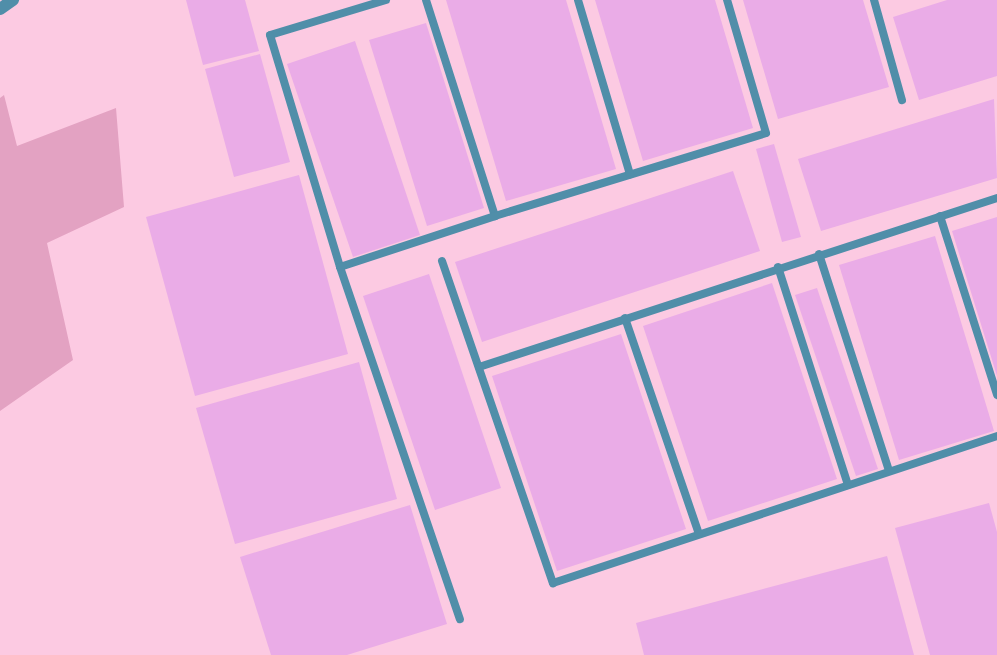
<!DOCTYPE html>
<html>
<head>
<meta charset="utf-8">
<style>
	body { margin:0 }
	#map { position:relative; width:997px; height:655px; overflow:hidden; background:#fccae2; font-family:Commissioner,sans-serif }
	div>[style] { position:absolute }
	.green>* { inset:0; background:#e3a2c2 }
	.building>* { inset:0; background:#eaace7 }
	.lane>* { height:8px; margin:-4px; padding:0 4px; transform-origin:4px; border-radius:4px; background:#508ea9 }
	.street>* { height:12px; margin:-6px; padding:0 6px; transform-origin:6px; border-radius:6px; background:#508ea9 }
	span { translate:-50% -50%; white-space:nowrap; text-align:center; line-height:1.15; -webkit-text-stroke:4.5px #feddec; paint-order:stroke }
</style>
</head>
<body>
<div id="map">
	<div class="green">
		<div style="clip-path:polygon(4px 95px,17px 146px,116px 108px,124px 207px,47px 243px,73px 360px,0 411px,0 98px)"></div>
	</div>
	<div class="building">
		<div style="clip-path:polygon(186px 0,245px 0,259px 51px,203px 65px)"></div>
		<div style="clip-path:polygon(446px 0,566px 0,616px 169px,506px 201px)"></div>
		<div style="clip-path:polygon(595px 0,715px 0,753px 128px,643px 161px)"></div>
		<div style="clip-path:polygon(743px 0,863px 0,889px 87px,778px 119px)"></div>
		<div style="clip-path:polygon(947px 0,997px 0,997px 76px,919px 100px,893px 17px)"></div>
		<div style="clip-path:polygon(426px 23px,484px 208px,427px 226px,369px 40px)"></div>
		<div style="clip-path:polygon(355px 41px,420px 235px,353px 257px,287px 64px)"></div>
		<div style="clip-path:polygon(260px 54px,290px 162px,234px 177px,205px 69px)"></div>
		<div style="clip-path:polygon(994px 99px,997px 178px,821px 231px,798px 159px)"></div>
		<div style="clip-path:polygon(774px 144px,801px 237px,782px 242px,756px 149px)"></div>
		<div style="clip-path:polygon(733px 171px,760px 251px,482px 342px,455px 262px)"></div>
		<div style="clip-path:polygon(299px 175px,348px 354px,195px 396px,146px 217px)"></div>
		<div style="clip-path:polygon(997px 217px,997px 376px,952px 231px)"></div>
		<div style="clip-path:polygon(935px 236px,994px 431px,899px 460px,839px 265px)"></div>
		<div style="clip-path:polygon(429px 274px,501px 488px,435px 510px,363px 296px)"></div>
		<div style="clip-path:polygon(772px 283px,837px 479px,708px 521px,643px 326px)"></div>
		<div style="clip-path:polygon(817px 288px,878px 469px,856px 476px,795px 295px)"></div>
		<div style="clip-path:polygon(621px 334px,686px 529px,557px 571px,492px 376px)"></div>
		<div style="clip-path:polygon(359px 362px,397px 499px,235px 544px,196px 408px)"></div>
		<div style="clip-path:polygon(989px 503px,997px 532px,997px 655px,930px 655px,895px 528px)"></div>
		<div style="clip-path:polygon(410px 505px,447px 624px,347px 655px,271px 655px,240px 557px)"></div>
		<div style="clip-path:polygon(887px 556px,914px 655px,644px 655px,636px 623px)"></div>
	</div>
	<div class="lane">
		<div style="left:386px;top:0;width:121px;rotate:163.2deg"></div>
		<div style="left:270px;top:35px;width:242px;rotate:73.2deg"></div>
		<div style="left:340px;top:267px;width:372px;rotate:71.2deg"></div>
		<div style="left:426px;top:0;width:227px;rotate:72.3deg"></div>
		<div style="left:495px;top:216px;width:283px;rotate:-17deg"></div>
		<div style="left:766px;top:133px;width:139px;rotate:-106.3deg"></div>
		<div style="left:578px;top:0;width:182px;rotate:73.4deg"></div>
		<div style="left:874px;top:0;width:104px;rotate:74.4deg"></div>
		<div style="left:940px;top:216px;width:188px;rotate:72.3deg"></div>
		<div style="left:819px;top:254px;width:228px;rotate:72.1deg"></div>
		<div style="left:442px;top:261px;width:341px;rotate:71deg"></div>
		<div style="left:553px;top:583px;width:468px;rotate:-18.3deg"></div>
		<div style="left:340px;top:267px;width:163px;rotate:-18.2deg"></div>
		<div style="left:778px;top:267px;width:229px;rotate:72.2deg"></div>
		<div style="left:625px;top:318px;width:228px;rotate:71.1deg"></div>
		<div style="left:479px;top:367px;width:545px;rotate:-18.07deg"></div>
	</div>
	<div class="street">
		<div style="left:0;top:9px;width:16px;rotate:-35deg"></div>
	</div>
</div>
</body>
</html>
